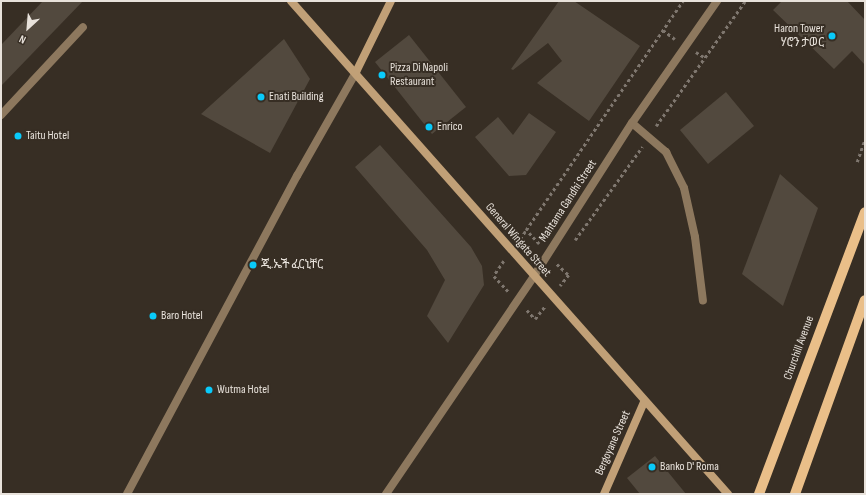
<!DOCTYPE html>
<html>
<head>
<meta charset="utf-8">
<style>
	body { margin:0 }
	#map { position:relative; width:866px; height:495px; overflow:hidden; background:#372e24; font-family:"Sofia Sans Condensed","Noto Sans Ethiopic",sans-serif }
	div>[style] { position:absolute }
	.building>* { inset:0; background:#52493e }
	.path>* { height:2.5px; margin-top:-1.25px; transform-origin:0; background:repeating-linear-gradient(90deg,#7f776f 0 3px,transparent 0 6px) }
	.service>* { height:8px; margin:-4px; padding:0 4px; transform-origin:4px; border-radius:4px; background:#8d785e }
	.tertiary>* { height:8px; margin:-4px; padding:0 4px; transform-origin:4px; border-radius:4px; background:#8d785e }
	.secondary>* { height:8px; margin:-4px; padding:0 4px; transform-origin:4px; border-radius:4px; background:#c1a077 }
	.primary>* { height:10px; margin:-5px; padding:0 5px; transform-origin:5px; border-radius:5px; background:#eabf89 }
	.dots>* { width:11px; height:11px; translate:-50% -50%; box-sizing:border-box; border:2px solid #372e24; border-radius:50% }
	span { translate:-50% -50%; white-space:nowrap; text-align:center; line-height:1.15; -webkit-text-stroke:4px #372e24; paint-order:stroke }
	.poi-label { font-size:12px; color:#e8e2db }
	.right { translate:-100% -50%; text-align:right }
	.left { translate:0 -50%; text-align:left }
	.street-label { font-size:12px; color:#e8e2db }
	.frame { position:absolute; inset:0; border:2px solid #e8e2db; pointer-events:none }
	.north { position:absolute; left:8px; top:8px; width:40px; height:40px; -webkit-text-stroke:3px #372e24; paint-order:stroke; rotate:206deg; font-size:11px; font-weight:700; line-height:16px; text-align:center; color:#e8e2db }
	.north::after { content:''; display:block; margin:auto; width:14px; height:18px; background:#e8e2db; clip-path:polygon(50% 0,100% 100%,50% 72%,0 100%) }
</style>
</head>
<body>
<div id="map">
	<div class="building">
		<div style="clip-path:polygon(43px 1px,83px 1px,1px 86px,1px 45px)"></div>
		<div style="clip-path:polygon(559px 1px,574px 1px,640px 46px,589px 121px,537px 83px,562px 61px,548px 43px,513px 70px,511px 69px)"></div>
		<div style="clip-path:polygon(782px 1px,847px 1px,865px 20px,865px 65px,852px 51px,834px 69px,773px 10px)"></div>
		<div style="clip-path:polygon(409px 35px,466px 107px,432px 134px,375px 62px)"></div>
		<div style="clip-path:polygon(284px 39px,310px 79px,270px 153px,201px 114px)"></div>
		<div style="clip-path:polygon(726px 92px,754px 126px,708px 164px,680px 130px)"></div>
		<div style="clip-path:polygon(529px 113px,556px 132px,526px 175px,509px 176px,475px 137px,498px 117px,513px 135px)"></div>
		<div style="clip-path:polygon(380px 145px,471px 247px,482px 266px,484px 285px,448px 343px,427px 316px,445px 280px,427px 250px,355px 167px)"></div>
		<div style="clip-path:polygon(780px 174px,818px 208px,783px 306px,742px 274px)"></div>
		<div style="clip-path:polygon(655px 456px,686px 494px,640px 494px,627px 478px)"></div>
	</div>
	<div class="path">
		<div style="left:663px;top:30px;width:15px;rotate:37deg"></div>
		<div style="left:696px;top:52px;width:9px;rotate:32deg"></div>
		<div style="left:656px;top:126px;width:153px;rotate:-54.5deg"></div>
		<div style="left:857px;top:162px;width:24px;rotate:-71deg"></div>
		<div style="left:520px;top:239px;width:11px;rotate:-56deg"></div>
		<div style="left:575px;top:240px;width:115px;rotate:-54.2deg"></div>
		<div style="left:539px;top:244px;width:19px;rotate:-133deg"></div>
		<div style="left:526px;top:230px;width:278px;rotate:-55.6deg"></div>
		<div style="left:504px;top:261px;width:18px;rotate:124deg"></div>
		<div style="left:494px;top:276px;width:21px;rotate:47deg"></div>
		<div style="left:557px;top:264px;width:16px;rotate:43deg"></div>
		<div style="left:569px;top:275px;width:14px;rotate:129deg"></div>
		<div style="left:527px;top:310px;width:12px;rotate:48deg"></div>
		<div style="left:535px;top:319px;width:16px;rotate:-52deg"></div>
	</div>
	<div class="service">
		<div style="left:1px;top:115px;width:120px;rotate:-47deg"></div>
		<div style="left:632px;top:123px;width:45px;rotate:40.5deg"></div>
		<div style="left:666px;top:152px;width:40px;rotate:63.4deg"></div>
		<div style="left:684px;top:188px;width:50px;rotate:77.3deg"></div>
		<div style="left:695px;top:237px;width:64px;rotate:82.9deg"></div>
	</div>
	<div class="tertiary">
		<div style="left:127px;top:494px;width:361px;rotate:-61.9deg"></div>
		<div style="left:297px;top:176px;width:120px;rotate:-60.4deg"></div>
		<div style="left:386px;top:494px;width:263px;rotate:-55.8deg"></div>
		<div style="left:534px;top:276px;width:182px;rotate:-57.4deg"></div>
		<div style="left:632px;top:123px;width:149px;rotate:-55.1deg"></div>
	</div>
	<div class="secondary">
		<div style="left:291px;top:1px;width:659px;rotate:48.45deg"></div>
		<div style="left:356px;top:72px;width:79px;rotate:-63.8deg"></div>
		<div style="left:604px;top:494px;width:100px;rotate:-66.5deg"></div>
	</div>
	<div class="primary">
		<div style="left:759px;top:494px;width:301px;rotate:-69.4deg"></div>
		<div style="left:795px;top:494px;width:206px;rotate:-70.2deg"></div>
	</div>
	<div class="dots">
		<div style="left:832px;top:36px;background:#09cafa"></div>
		<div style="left:382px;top:75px;background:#09cafa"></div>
		<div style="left:261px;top:97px;background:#09cafa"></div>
		<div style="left:429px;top:127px;background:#09cafa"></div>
		<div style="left:18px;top:136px;background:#09cafa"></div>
		<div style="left:253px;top:265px;background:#09cafa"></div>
		<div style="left:153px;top:316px;background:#09cafa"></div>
		<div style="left:209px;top:390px;background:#09cafa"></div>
		<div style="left:652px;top:467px;background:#09cafa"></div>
	</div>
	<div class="poi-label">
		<span class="right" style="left:824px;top:36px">Haron Tower<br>ሃሮን ታወር</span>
		<span class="left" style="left:390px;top:75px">Pizza Di Napoli<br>Restaurant</span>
		<span class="left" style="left:269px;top:97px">Enati Building</span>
		<span class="left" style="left:437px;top:127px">Enrico</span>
		<span class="left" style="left:26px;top:136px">Taitu Hotel</span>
		<span class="left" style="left:261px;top:265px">ጂ.ኤች ፈርኒቸር</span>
		<span class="left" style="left:161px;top:316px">Baro Hotel</span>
		<span class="left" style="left:217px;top:390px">Wutma Hotel</span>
		<span class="left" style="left:660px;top:467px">Banko D' Roma</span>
	</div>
	<div class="street-label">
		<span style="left:568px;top:201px;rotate:-57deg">Mahtama Gandhi Street</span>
		<span style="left:518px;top:240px;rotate:49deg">General Wingate Street</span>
		<span style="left:799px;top:348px;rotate:-70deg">Churchill Avenue</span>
		<span style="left:613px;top:443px;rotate:-66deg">Bergoyane Street</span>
	</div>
	<div class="frame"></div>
	<div class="north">N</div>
</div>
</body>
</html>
